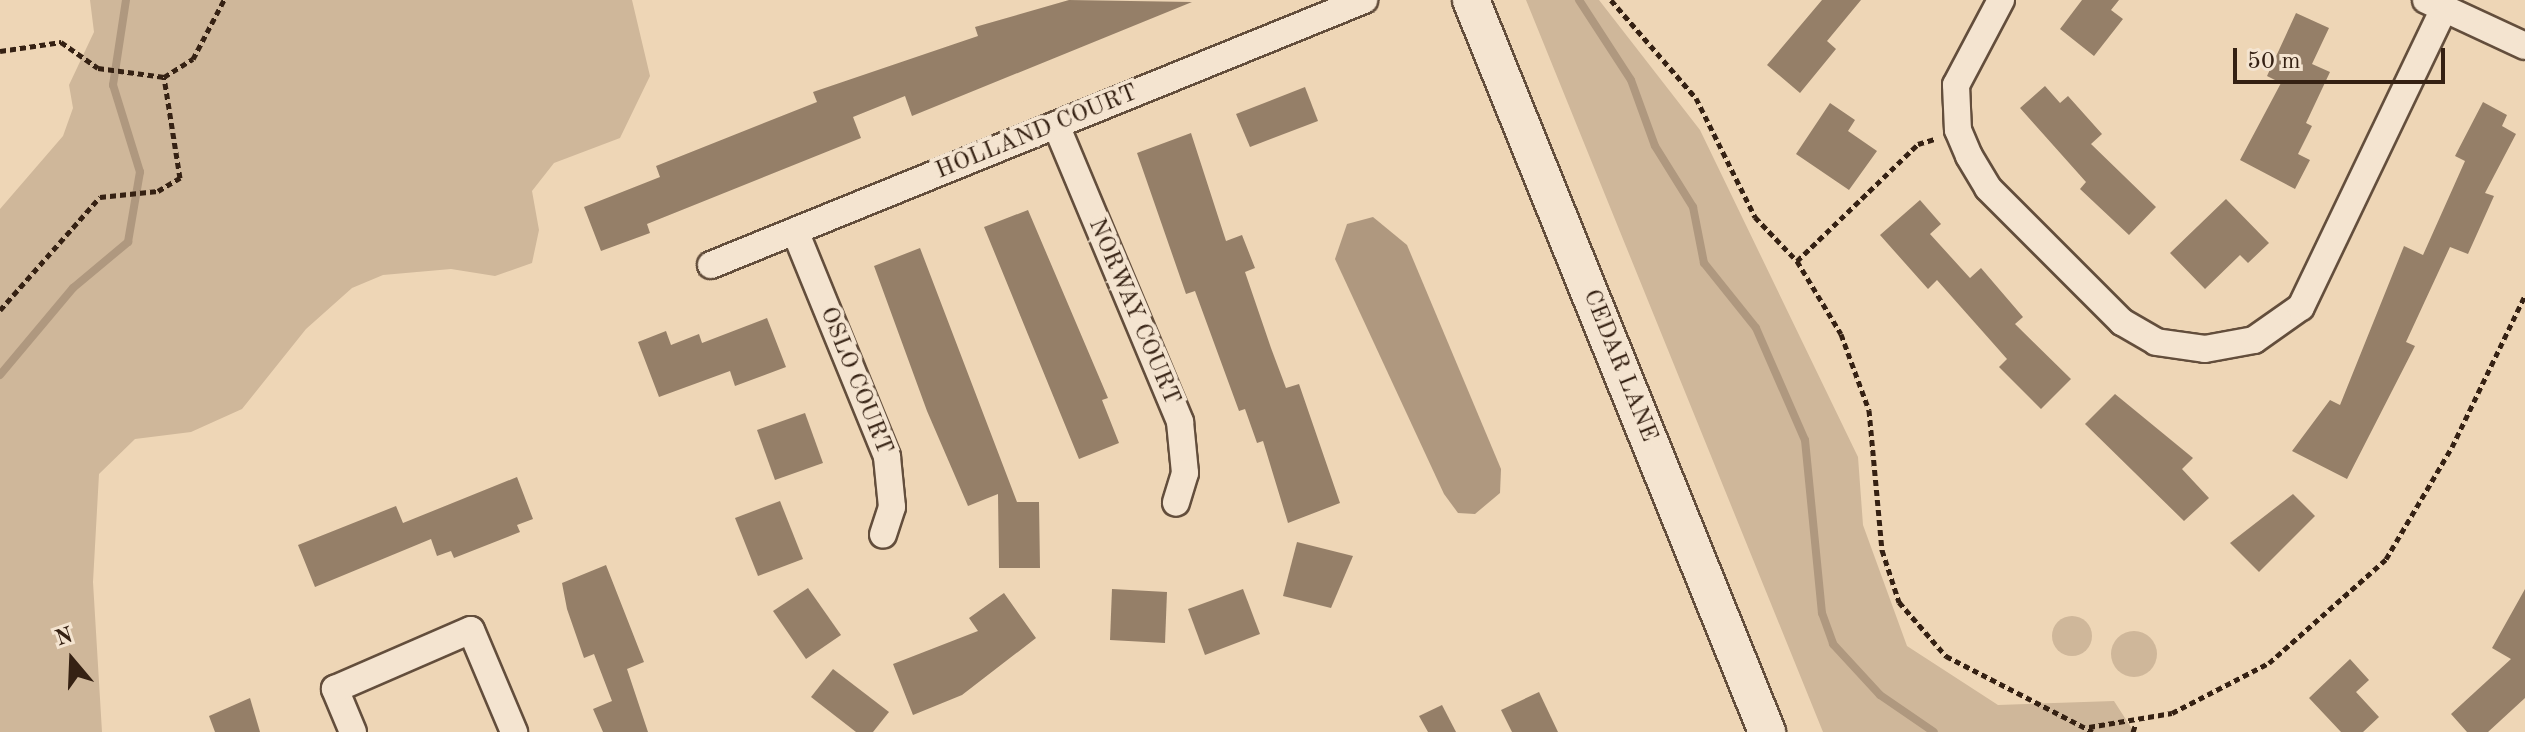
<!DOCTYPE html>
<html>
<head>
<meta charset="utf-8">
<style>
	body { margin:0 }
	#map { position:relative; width:2525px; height:732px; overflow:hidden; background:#eed6b6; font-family:"Old Standard TT",serif }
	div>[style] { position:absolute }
	.green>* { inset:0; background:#cfb79a }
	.round { border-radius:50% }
	.water>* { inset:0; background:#af987f }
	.stream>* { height:8px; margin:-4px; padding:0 4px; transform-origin:4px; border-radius:4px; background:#af987f }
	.building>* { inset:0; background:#957f68 }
	.path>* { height:5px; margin-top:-2.5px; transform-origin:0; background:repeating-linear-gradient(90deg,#352113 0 6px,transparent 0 10px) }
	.roads { filter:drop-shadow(2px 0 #634e3c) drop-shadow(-2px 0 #634e3c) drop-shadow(0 2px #634e3c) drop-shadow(0 -2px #634e3c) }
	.street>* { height:26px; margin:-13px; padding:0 13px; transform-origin:13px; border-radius:13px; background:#f4e4d0 }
	.secondary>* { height:36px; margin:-18px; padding:0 18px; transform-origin:18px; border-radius:18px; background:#f4e4d0 }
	span { translate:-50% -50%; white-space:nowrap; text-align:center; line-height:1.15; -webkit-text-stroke:8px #f4e4d0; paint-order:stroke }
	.street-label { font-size:24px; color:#352113 }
	.north { position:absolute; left:32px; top:620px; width:80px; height:80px; -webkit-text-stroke:6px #f4e4d0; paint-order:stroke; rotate:341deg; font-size:22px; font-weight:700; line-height:32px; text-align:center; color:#352113 }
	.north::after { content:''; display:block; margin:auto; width:28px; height:36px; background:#352113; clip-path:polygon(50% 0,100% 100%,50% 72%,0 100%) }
	.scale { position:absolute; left:2233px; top:48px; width:212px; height:36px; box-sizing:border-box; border:4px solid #352113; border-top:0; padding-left:10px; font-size:24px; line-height:28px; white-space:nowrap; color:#352113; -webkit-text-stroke:6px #f4e4d0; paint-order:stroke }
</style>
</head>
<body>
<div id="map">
	<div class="green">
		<div style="clip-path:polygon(90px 0,632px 0,650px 76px,620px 138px,554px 163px,532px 191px,539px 230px,532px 263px,495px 276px,451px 269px,383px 275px,352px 288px,306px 329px,242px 409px,191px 432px,135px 439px,99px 474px,93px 582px,102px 732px,0 732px,0 209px,63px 136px,73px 108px,69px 85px,94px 32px)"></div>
		<div style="clip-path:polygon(1526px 0,1599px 0,1700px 130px,1858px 457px,1863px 525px,1907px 646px,1998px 705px,2114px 701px,2134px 732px,1823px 732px)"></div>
		<div class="round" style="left:2052px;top:616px;width:40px;height:40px"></div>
		<div class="round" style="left:2111px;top:631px;width:46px;height:46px"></div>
	</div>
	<div class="water">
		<div style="clip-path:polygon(1373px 217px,1407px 245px,1501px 469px,1500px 493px,1475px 514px,1458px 513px,1444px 494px,1335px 259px,1347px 224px)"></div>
	</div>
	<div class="stream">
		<div style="left:1579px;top:0;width:95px;rotate:57deg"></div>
		<div style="left:1631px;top:80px;width:70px;rotate:70deg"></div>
		<div style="left:1655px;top:146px;width:72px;rotate:58.1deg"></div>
		<div style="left:1693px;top:207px;width:57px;rotate:78.9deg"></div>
		<div style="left:1704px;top:263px;width:83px;rotate:51.3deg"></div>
		<div style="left:1756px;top:328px;width:122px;rotate:66.4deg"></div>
		<div style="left:1805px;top:440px;width:174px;rotate:84.4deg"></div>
		<div style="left:1822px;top:613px;width:33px;rotate:70deg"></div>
		<div style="left:1833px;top:644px;width:69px;rotate:47.3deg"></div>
		<div style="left:1880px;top:695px;width:65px;rotate:34.4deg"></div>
		<div style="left:0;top:375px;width:114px;rotate:-50deg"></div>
		<div style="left:73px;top:288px;width:72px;rotate:-39.9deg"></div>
		<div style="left:128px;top:242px;width:71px;rotate:-80.3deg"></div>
		<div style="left:140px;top:172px;width:91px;rotate:-107.2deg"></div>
		<div style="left:113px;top:85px;width:86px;rotate:-81.3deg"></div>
	</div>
	<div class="building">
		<div style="clip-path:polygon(1069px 0,1192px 2px,912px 116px,905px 96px,853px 117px,861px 138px,647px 224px,650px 233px,601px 251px,584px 207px,660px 177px,656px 166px,817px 102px,813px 92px,978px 36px,975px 27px)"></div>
		<div style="clip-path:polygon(1822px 0,1861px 0,1827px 41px,1836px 49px,1800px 93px,1767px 65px)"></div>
		<div style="clip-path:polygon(2082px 0,2119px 0,2111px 10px,2123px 19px,2094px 56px,2060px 29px)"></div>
		<div style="clip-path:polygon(2296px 13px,2329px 28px,2312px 64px,2330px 72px,2306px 123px,2312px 126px,2298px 154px,2310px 160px,2295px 189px,2240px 160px,2281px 83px,2267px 76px)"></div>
		<div style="clip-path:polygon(2045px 86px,2060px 103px,2068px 96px,2102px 134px,2091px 144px,2156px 207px,2129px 235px,2080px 189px,2086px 182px,2020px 108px)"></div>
		<div style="clip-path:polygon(1305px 87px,1318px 121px,1250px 147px,1236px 114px)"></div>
		<div style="clip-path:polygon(2483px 102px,2507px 115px,2502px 126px,2516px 134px,2485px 193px,2494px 196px,2468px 254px,2450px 247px,2406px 342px,2415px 346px,2347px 479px,2292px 451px,2330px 400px,2340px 405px,2404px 246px,2423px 255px,2465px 161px,2455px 156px)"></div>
		<div style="clip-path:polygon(1830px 103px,1855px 120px,1848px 131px,1877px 151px,1849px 190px,1796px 154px)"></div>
		<div style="clip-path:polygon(1191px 133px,1226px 241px,1242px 235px,1255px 268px,1245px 272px,1271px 348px,1286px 388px,1299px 384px,1340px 503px,1288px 523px,1263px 441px,1257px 443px,1245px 409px,1239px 411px,1195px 291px,1186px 294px,1137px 153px)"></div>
		<div style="clip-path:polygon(2226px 199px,2269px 243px,2248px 263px,2240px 255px,2205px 289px,2170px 253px)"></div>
		<div style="clip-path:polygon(1920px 200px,1941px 224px,1930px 234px,1970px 278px,1981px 268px,2023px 317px,2015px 324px,2071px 379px,2041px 409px,1999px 367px,2007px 359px,1937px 280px,1928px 289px,1880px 235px)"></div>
		<div style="clip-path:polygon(1028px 210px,1108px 398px,1102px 400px,1119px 443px,1079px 459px,984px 227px)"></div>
		<div style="clip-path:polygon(920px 248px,1017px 502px,1039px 502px,1040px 568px,999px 568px,998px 494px,968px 506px,927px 411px,874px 266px)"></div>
		<div style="clip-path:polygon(767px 318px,786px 367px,735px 386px,730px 371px,659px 397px,638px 342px,666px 331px,671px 345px,699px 334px,702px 343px)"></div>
		<div style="clip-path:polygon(2115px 394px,2193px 458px,2182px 469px,2209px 498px,2184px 521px,2085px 424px)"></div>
		<div style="clip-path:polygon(805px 413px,823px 463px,775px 480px,757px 430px)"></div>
		<div style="clip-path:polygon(517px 477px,533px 519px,517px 525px,520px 532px,454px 558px,451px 551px,437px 556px,431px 539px,315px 587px,298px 545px,396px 506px,403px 523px)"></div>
		<div style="clip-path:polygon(2293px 494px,2315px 516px,2259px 572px,2230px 543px)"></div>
		<div style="clip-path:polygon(780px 501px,803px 559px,758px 576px,735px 518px)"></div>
		<div style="clip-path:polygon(1297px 542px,1353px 556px,1331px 608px,1283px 596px)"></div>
		<div style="clip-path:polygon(606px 565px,644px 662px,627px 669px,648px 732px,603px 732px,593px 709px,612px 701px,594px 654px,584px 658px,567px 609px,562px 583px)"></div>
		<div style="clip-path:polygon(808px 588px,841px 635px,806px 659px,773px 611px)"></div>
		<div style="clip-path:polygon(1112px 589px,1167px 592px,1165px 643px,1110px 640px)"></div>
		<div style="clip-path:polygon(1243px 589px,1260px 634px,1205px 655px,1188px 609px)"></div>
		<div style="clip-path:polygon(2525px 589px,2525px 698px,2488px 732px,2467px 732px,2451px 714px,2511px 659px,2492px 648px)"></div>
		<div style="clip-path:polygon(1004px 593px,1036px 638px,962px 695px,913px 715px,893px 664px,978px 631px,969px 618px)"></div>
		<div style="clip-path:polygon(2350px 659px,2369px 680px,2356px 692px,2379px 717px,2363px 732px,2341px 732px,2309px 698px)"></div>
		<div style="clip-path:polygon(833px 669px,889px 712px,873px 732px,856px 732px,811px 697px)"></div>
		<div style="clip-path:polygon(1539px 692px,1558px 732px,1512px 732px,1501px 710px)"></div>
		<div style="clip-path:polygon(250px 698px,260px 732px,215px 732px,209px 716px)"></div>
		<div style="clip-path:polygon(1442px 705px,1456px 732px,1428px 732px,1419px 716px)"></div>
	</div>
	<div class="path">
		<div style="left:1611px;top:0;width:130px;rotate:49.1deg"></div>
		<div style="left:1696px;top:98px;width:133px;rotate:63.6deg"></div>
		<div style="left:1755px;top:217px;width:61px;rotate:46.3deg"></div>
		<div style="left:1797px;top:261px;width:85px;rotate:58.9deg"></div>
		<div style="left:1841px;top:334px;width:81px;rotate:69.8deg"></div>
		<div style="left:1869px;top:410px;width:141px;rotate:84.7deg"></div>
		<div style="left:1882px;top:550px;width:55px;rotate:71.9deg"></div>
		<div style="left:1899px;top:602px;width:72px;rotate:49deg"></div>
		<div style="left:1946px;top:656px;width:165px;rotate:27.3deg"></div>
		<div style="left:0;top:51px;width:62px;rotate:-8.4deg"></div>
		<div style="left:61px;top:42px;width:45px;rotate:35.1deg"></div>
		<div style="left:98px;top:68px;width:67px;rotate:7.8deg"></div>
		<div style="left:164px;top:77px;width:34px;rotate:-32deg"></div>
		<div style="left:193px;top:59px;width:67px;rotate:-62.3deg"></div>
		<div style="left:1797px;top:261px;width:168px;rotate:-44deg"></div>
		<div style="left:1918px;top:144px;width:17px;rotate:-17deg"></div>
		<div style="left:0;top:310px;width:151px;rotate:-48.5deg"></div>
		<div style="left:100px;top:197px;width:58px;rotate:-5.9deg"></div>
		<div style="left:158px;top:191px;width:26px;rotate:-31deg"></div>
		<div style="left:180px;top:178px;width:102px;rotate:-99deg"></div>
		<div style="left:2089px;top:727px;width:84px;rotate:-9.6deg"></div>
		<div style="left:2172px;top:713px;width:109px;rotate:-27.3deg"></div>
		<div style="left:2269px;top:663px;width:157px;rotate:-41.6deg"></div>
		<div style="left:2386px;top:559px;width:130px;rotate:-59.5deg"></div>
		<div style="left:2452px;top:447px;width:169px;rotate:-64.3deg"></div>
		<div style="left:2133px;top:732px;width:9px;rotate:-72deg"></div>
	</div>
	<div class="roads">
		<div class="street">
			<div style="left:2001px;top:0;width:96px;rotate:117.9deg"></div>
			<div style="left:1956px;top:85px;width:45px;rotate:87.5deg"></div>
			<div style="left:1958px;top:130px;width:28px;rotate:67deg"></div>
			<div style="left:1969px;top:156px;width:37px;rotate:59deg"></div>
			<div style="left:1988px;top:188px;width:190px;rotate:45deg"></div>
			<div style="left:2122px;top:322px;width:39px;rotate:30deg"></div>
			<div style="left:2156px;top:342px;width:49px;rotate:8.1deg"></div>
			<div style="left:2205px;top:349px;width:50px;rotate:-10.4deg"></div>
			<div style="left:2254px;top:340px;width:57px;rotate:-35.1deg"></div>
			<div style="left:2301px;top:307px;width:331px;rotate:-64.4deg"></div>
			<div style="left:2426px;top:0;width:109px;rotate:24.9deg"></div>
			<div style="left:1056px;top:125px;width:322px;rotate:67.3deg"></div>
			<div style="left:1180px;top:422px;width:51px;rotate:84.4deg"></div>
			<div style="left:1185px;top:473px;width:31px;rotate:107deg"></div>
			<div style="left:795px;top:231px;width:244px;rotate:67.8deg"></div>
			<div style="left:887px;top:457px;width:50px;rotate:84.3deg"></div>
			<div style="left:892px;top:507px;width:29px;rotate:108deg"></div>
			<div style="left:711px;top:265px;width:705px;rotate:-22.09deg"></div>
			<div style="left:353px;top:732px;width:47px;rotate:-112.7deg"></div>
			<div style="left:335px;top:689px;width:148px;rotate:-23.5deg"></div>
			<div style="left:471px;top:630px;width:111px;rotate:67.1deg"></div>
		</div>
		<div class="secondary">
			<div style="left:1471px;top:0;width:790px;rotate:67.98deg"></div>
		</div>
	</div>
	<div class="street-label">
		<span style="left:1037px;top:133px;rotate:-22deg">HOLLAND COURT</span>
		<span style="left:1133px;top:312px;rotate:67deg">NORWAY COURT</span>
		<span style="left:1619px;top:366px;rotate:68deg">CEDAR LANE</span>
		<span style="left:855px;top:381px;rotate:68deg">OSLO COURT</span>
	</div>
	<div class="north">N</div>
	<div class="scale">50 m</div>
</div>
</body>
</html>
